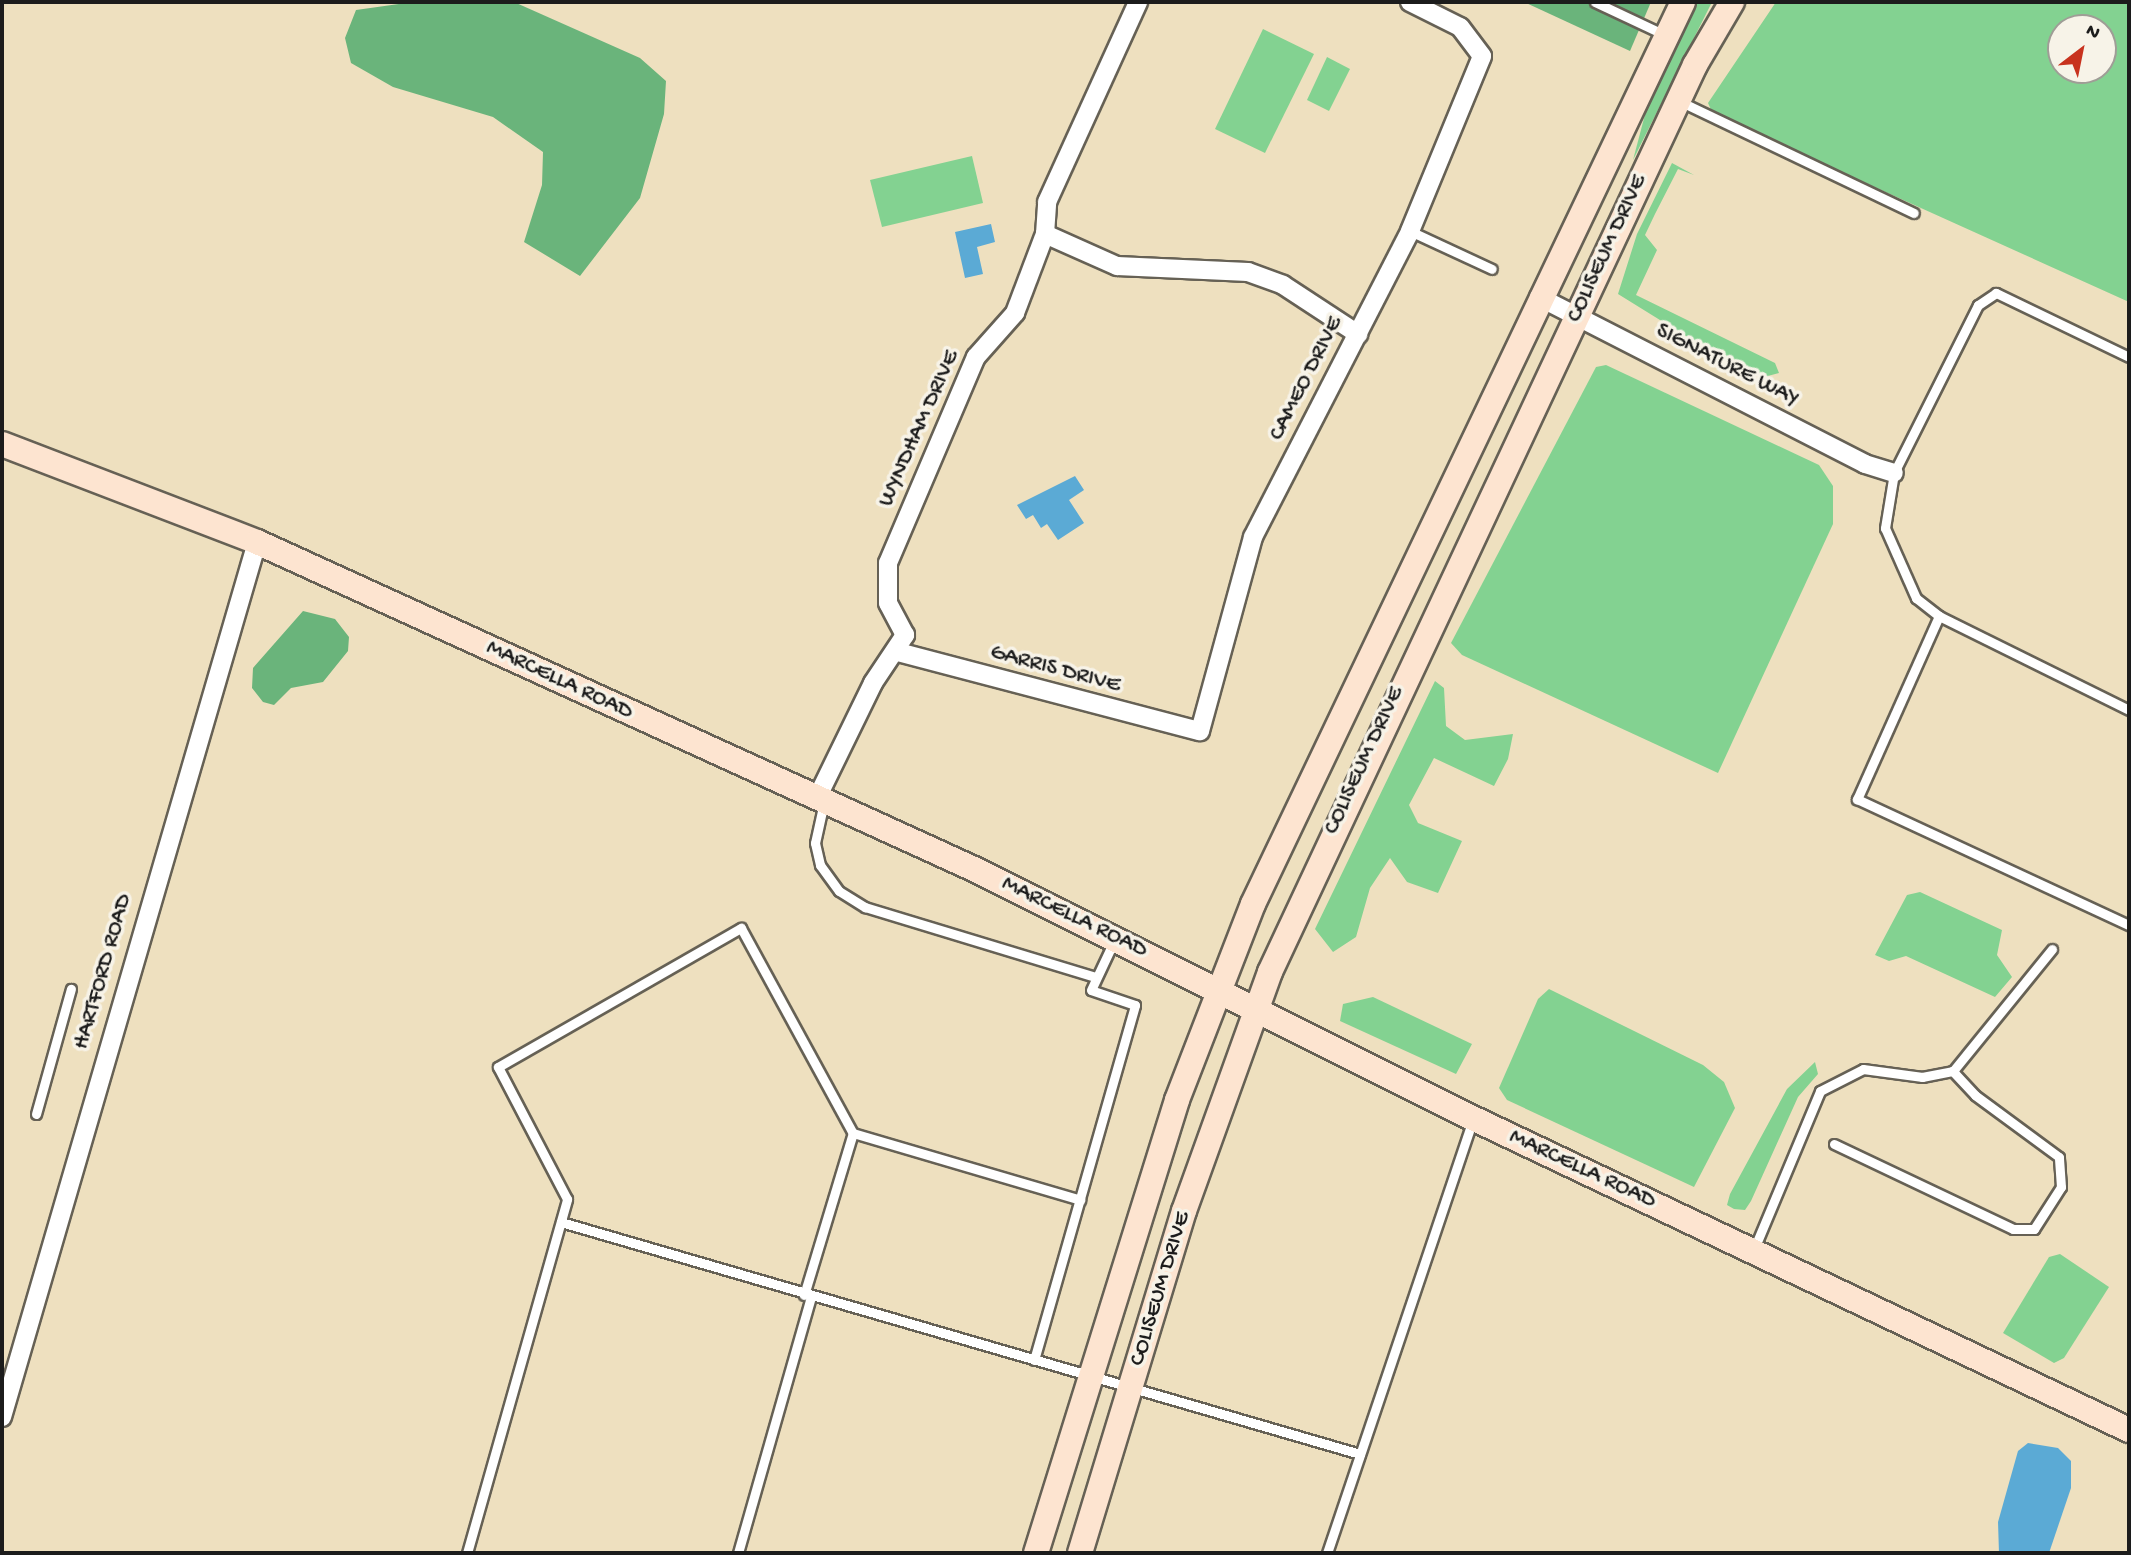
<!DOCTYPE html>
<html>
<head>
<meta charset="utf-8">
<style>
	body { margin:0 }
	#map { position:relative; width:2131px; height:1555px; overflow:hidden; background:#eee0bf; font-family:"Gochi Hand",sans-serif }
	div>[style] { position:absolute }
	.green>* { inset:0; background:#83d291 }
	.forest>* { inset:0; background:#6ab47b }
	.water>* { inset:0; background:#5baad5 }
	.roads { filter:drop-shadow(2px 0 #666155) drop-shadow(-2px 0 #666155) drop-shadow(0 2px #666155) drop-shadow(0 -2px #666155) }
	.lane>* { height:9px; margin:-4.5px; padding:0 4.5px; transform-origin:4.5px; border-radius:4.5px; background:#fff }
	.street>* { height:18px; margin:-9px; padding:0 9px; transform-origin:9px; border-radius:9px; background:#fff }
	.secondary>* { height:24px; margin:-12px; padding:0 12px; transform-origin:12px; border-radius:12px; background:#fde4d0 }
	span { translate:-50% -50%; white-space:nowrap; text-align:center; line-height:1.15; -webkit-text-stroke:7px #f7f3e8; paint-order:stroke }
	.street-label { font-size:23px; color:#1c1c1c }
	.frame { position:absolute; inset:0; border:4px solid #1c1c1c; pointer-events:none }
	.north { position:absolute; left:2047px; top:14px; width:70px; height:70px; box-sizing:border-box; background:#f7f3e8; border:2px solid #9f9d96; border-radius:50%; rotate:32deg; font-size:19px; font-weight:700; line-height:28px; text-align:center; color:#1c1c1c }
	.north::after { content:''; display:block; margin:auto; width:24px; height:32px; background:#c8321e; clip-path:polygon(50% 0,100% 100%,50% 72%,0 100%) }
</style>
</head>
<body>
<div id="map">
	<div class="green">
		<div style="clip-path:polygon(1696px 2px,1712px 2px,1633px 160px,1647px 107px)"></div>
		<div style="clip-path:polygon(evenodd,1776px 2px,2129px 2px,2129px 302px,1713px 114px,1708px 103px,1776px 2px,2061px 28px,2103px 28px,2103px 70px,2061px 70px,2061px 28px)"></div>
		<div style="clip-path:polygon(1263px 29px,1314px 54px,1265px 153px,1215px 129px)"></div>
		<div style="clip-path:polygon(1327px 57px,1350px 69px,1329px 111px,1307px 100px)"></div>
		<div style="clip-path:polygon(972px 156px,983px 203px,882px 227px,870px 180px)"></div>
		<div style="clip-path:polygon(1672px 163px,1694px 175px,1678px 169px,1655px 214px,1645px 235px,1657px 250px,1636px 295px,1775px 363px,1779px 373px,1764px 377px,1739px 369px,1618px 294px,1637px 234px)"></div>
		<div style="clip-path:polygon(1606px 365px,1819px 465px,1833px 486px,1833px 524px,1718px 773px,1462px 655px,1451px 643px,1596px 367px)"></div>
		<div style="clip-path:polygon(1435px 681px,1444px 688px,1446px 726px,1465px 740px,1513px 734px,1508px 759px,1494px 786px,1434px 758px,1409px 805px,1418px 823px,1462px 841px,1438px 893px,1407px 882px,1390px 858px,1370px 888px,1356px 937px,1333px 952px,1315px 929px)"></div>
		<div style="clip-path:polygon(1920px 892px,2002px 930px,1997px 955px,2012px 977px,1995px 997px,1906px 956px,1889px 961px,1875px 955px,1907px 895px)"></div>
		<div style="clip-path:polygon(1549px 989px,1703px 1065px,1724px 1082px,1735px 1108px,1694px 1187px,1507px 1100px,1499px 1088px,1538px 999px)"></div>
		<div style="clip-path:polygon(1373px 997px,1472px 1044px,1456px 1074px,1340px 1021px,1343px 1004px)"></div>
		<div style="clip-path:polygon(1815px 1062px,1818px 1074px,1798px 1097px,1751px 1201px,1745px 1210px,1734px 1209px,1727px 1205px,1730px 1194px,1787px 1089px)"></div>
		<div style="clip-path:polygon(2060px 1254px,2109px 1287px,2064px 1358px,2054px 1363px,2003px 1333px,2049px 1257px)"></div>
	</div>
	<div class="forest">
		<div style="clip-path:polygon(413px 2px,514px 2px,640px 58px,666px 81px,664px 114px,640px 198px,580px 276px,524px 242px,542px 185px,543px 152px,493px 117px,393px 87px,351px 63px,345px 38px,356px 10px)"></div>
		<div style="clip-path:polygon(1524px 2px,1651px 2px,1630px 51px)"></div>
		<div style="clip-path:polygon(303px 611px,335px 619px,349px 637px,348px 651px,323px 682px,291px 688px,274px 705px,263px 702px,252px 688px,253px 668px)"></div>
	</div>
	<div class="water">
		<div style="clip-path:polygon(991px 224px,995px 242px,977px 247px,983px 274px,965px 278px,955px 232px)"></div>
		<div style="clip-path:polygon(1075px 476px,1084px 490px,1069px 500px,1084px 523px,1058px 540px,1047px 524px,1041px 528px,1033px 515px,1026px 519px,1017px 505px)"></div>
		<div style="clip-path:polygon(2028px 1443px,2058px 1448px,2071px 1461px,2071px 1488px,2049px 1553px,1999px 1553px,1998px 1522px,2018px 1451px)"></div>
	</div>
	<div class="roads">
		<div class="lane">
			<div style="left:1595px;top:2px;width:77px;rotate:25.2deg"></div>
			<div style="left:1679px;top:101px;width:260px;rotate:25.5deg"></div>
			<div style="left:1410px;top:231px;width:90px;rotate:24.9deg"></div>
			<div style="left:2129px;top:357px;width:148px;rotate:-154.3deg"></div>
			<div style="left:1996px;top:293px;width:22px;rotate:146deg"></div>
			<div style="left:1978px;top:305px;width:188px;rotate:116.6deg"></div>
			<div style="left:1894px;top:473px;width:56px;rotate:99.3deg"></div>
			<div style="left:1885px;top:528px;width:77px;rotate:66.1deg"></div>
			<div style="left:1916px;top:598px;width:29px;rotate:38deg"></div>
			<div style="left:1939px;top:616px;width:212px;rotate:26.3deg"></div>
			<div style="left:1939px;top:616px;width:201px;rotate:114.1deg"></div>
			<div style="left:1857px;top:799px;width:300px;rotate:24.9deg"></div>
			<div style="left:824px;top:802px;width:42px;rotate:102.4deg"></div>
			<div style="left:815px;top:843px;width:23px;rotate:77deg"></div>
			<div style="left:820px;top:865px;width:32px;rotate:54deg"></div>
			<div style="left:839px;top:891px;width:31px;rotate:32deg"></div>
			<div style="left:865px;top:907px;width:241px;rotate:16.9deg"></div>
			<div style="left:36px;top:1114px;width:130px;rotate:-74.4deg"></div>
			<div style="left:1834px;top:1144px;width:198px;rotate:25.4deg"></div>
			<div style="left:2013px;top:1229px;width:21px"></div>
			<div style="left:2034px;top:1229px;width:50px;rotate:-57.3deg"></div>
			<div style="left:2061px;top:1187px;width:30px;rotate:-94deg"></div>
			<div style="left:2059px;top:1157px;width:104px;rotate:-143.6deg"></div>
			<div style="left:1975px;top:1095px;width:33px;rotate:-133deg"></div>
			<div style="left:561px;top:1222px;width:832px;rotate:16.19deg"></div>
			<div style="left:1754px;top:1249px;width:171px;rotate:-67.3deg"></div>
			<div style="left:1820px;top:1091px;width:48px;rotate:-27.1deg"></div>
			<div style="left:1863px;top:1069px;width:60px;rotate:7.7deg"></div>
			<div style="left:1922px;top:1077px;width:32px;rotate:-11deg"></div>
			<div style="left:1953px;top:1071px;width:157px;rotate:-50.9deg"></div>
			<div style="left:804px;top:1295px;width:169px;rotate:-73.2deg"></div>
			<div style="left:1034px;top:1360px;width:369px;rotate:-74.1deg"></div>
			<div style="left:1135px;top:1005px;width:46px;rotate:-161.2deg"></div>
			<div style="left:1091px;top:990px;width:54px;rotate:-64.9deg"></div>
			<div style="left:467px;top:1553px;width:368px;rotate:-74.2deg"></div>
			<div style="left:567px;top:1199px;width:149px;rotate:-117.6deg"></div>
			<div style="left:498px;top:1067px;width:280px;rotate:-29.8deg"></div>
			<div style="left:741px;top:928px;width:234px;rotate:61.4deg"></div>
			<div style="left:853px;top:1133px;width:237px;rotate:16.4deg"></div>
			<div style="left:738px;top:1553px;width:266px;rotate:-74.1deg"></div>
			<div style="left:1327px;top:1553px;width:457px;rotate:-71.4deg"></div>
		</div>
		<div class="street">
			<div style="left:1045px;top:234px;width:79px;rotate:24deg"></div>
			<div style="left:1117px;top:266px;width:131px;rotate:2.6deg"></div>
			<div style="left:1248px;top:272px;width:37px;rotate:20deg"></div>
			<div style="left:1283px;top:285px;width:90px;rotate:33.2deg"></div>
			<div style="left:1539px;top:297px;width:366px;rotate:27.1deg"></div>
			<div style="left:1865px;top:464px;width:30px;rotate:17deg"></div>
			<div style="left:898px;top:652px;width:312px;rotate:14.7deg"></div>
			<div style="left:1200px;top:731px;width:201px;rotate:-74.7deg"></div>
			<div style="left:1253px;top:537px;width:344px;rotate:-62.8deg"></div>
			<div style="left:1410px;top:231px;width:189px;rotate:-67.6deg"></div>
			<div style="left:1482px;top:56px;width:36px;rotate:-127deg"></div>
			<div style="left:1460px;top:27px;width:56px;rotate:-153.4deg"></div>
			<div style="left:817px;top:798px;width:128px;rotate:-64deg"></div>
			<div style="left:873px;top:683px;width:58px;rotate:-56.3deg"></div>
			<div style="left:905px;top:635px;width:36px;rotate:-118deg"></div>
			<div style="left:888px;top:603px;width:40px;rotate:-90deg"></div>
			<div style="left:888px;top:563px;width:224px;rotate:-66.9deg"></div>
			<div style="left:976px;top:357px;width:59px;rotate:-48.4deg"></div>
			<div style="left:1015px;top:313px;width:85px;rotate:-69.2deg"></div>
			<div style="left:1045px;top:234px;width:32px;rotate:-86deg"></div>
			<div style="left:1047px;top:202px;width:220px;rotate:-65.5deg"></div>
			<div style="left:2px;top:1417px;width:911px;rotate:-73.75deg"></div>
		</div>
		<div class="secondary">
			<div style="left:2px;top:444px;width:273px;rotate:21deg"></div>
			<div style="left:257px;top:542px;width:788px;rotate:24.52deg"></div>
			<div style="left:974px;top:869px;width:548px;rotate:26.57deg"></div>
			<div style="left:1464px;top:1114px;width:736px;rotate:25.42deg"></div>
			<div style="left:1036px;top:1553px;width:474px;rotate:-72.7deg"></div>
			<div style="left:1177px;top:1100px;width:210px;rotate:-68.8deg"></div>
			<div style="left:1253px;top:904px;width:999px;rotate:-64.51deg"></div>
			<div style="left:1080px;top:1553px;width:357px;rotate:-73.1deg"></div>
			<div style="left:1184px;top:1211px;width:254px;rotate:-70.2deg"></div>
			<div style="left:1270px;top:972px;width:1002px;rotate:-64.89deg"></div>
			<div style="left:1695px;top:65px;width:73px;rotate:-59.6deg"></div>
		</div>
	</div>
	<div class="street-label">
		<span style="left:1608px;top:249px;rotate:-65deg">COLISEUM DRIVE</span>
		<span style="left:1727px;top:366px;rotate:27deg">SIGNATURE WAY</span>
		<span style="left:1307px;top:379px;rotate:-63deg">CAMEO DRIVE</span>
		<span style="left:920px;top:429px;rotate:-66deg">WYNDHAM DRIVE</span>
		<span style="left:1055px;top:670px;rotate:15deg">GARRIS DRIVE</span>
		<span style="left:559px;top:681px;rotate:25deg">MARCELLA ROAD</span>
		<span style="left:1365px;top:761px;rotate:-65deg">COLISEUM DRIVE</span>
		<span style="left:1074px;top:918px;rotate:26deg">MARCELLA ROAD</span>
		<span style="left:104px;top:972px;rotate:-74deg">HARTFORD ROAD</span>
		<span style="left:1582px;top:1170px;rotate:25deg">MARCELLA ROAD</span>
		<span style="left:1161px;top:1289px;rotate:-73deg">COLISEUM DRIVE</span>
	</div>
	<div class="frame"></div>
	<div class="north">N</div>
</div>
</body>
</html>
